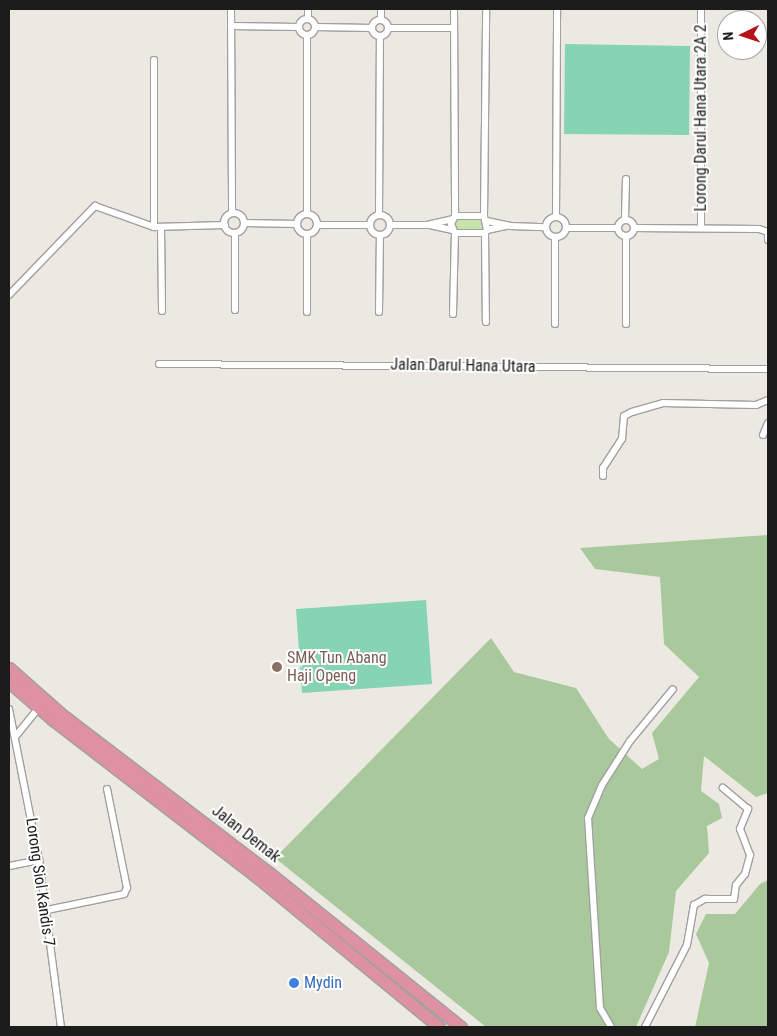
<!DOCTYPE html>
<html>
<head>
<meta charset="utf-8">
<style>
	body { margin:0 }
	#map { position:relative; width:777px; height:1036px; overflow:hidden; background:#ece9e2; font-family:"Roboto Condensed",sans-serif }
	div>[style] { position:absolute }
	.grass>* { inset:0; background:#c8e2ac }
	.forest>* { inset:0; background:#a9c89b }
	.pitch>* { inset:0; background:#87d4b5 }
	.roads { filter:drop-shadow(1px 0 #a0a0a0) drop-shadow(-1px 0 #a0a0a0) drop-shadow(0 1px #a0a0a0) drop-shadow(0 -1px #a0a0a0) }
	.street>* { height:6px; margin:-3px; padding:0 3px; transform-origin:3px; border-radius:3px; background:#fff }
	.street>.ring { margin:-3px; padding:0; box-sizing:content-box; background:none; border:6px solid #fff; border-radius:50% }
	.highway>* { height:11px; margin:-5.5px; padding:0 5.5px; transform-origin:5.5px; border-radius:5.5px; background:#dd91a1 }
	.dots>* { width:14px; height:14px; translate:-50% -50%; box-sizing:border-box; border:2px solid #fff; border-radius:50% }
	span { translate:-50% -50%; white-space:nowrap; text-align:center; line-height:1.15; -webkit-text-stroke:4px #fff; paint-order:stroke }
	.street-label { font-size:16px; color:#1c1c1c }
	.education-label { font-size:16px; color:#785e54 }
	.left { translate:0 -50%; text-align:left }
	.shop-label { font-size:16px; color:#366cbe }
	.frame { position:absolute; inset:0; border:10px solid #1c1c1c; pointer-events:none }
	.north { position:absolute; left:717px; top:10px; width:50px; height:50px; box-sizing:border-box; background:#fff; border:1px solid #a4a4a4; border-radius:50%; rotate:266deg; font-size:14px; font-weight:700; line-height:20px; text-align:center; color:#1c1c1c }
	.north::after { content:''; display:block; margin:auto; width:18px; height:22px; background:#b41417; clip-path:polygon(50% 0,100% 100%,50% 72%,0 100%) }
</style>
</head>
<body>
<div id="map">
	<div class="grass">
		<div style="clip-path:polygon(459px 219px,481px 219px,485px 228px,481px 231px,458px 231px,454px 225px)"></div>
	</div>
	<div class="forest">
		<div style="clip-path:polygon(768px 535px,768px 793px,756px 797px,704px 756px,701px 791px,719px 804px,722px 818px,707px 826px,709px 853px,676px 891px,669px 952px,636px 1027px,486px 1027px,275px 858px,491px 638px,514px 672px,576px 688px,609px 739px,642px 769px,659px 759px,652px 733px,699px 677px,664px 644px,660px 577px,595px 569px,580px 548px)"></div>
		<div style="clip-path:polygon(768px 880px,768px 1027px,695px 1027px,709px 963px,696px 934px,706px 914px,735px 914px,760px 884px)"></div>
	</div>
	<div class="pitch">
		<div style="clip-path:polygon(565px 44px,690px 46px,689px 135px,564px 134px)"></div>
		<div style="clip-path:polygon(426px 600px,432px 684px,302px 693px,296px 609px)"></div>
	</div>
	<div class="roads">
		<div class="street">
			<div style="left:231px;top:9px;width:204px;rotate:89.7deg"></div>
			<div style="left:454px;top:9px;width:207px;rotate:89.7deg"></div>
			<div style="left:701px;top:9px;width:219px;rotate:90deg"></div>
			<div class="ring" style="left:299px;top:19px;width:10px;height:10px"></div>
			<div style="left:308px;top:19px;width:10px;rotate:-90deg"></div>
			<div style="left:381px;top:19px;width:10px;rotate:-90deg"></div>
			<div class="ring" style="left:372px;top:20px;width:10px;height:10px"></div>
			<div style="left:231px;top:26px;width:68px;rotate:0.8deg"></div>
			<div style="left:316px;top:27px;width:56px;rotate:1deg"></div>
			<div style="left:389px;top:28px;width:65px"></div>
			<div style="left:307px;top:35px;width:179px;rotate:90deg"></div>
			<div class="ring" style="left:224px;top:213px;width:14px;height:14px"></div>
			<div class="ring" style="left:297px;top:214px;width:14px;height:14px"></div>
			<div class="ring" style="left:370px;top:215px;width:14px;height:14px"></div>
			<div style="left:379px;top:215px;width:179px;rotate:-89.7deg"></div>
			<div style="left:455px;top:216px;width:29px"></div>
			<div style="left:484px;top:216px;width:14px;rotate:78deg"></div>
			<div style="left:487px;top:230px;width:4px;rotate:124deg"></div>
			<div style="left:485px;top:233px;width:30px;rotate:180deg"></div>
			<div style="left:455px;top:233px;width:10px;rotate:-114deg"></div>
			<div style="left:451px;top:224px;width:9px;rotate:-63deg"></div>
			<div style="left:484px;top:216px;width:207px;rotate:-89.4deg"></div>
			<div class="ring" style="left:546px;top:217px;width:14px;height:14px"></div>
			<div style="left:556px;top:217px;width:208px;rotate:-89.7deg"></div>
			<div style="left:625px;top:219px;width:40px;rotate:-88.6deg"></div>
			<div class="ring" style="left:618px;top:220px;width:10px;height:10px"></div>
			<div style="left:487px;top:221px;width:24px;rotate:12deg"></div>
			<div style="left:510px;top:226px;width:36px;rotate:2deg"></div>
			<div style="left:244px;top:223px;width:53px;rotate:1.1deg"></div>
			<div style="left:317px;top:225px;width:52px"></div>
			<div style="left:390px;top:225px;width:37px"></div>
			<div style="left:427px;top:225px;width:26px;rotate:-13deg"></div>
			<div style="left:430px;top:225px;width:23px;rotate:13deg"></div>
			<div style="left:154px;top:227px;width:167px;rotate:-90deg"></div>
			<div style="left:161px;top:227px;width:84px;rotate:89.3deg"></div>
			<div style="left:566px;top:228px;width:51px"></div>
			<div style="left:634px;top:228px;width:125px;rotate:0.5deg"></div>
			<div style="left:759px;top:229px;width:9px;rotate:18deg"></div>
			<div style="left:768px;top:232px;width:8px;rotate:90deg"></div>
			<div style="left:487px;top:230px;width:19px;rotate:-12deg"></div>
			<div style="left:485px;top:233px;width:89px;rotate:89.4deg"></div>
			<div style="left:9px;top:295px;width:124px;rotate:-46deg"></div>
			<div style="left:95px;top:206px;width:63px;rotate:19.6deg"></div>
			<div style="left:154px;top:227px;width:71px;rotate:-1.6deg"></div>
			<div style="left:235px;top:310px;width:77px;rotate:-90deg"></div>
			<div style="left:307px;top:312px;width:78px;rotate:-90deg"></div>
			<div style="left:379px;top:312px;width:77px;rotate:-89.3deg"></div>
			<div style="left:453px;top:314px;width:81px;rotate:-88.6deg"></div>
			<div style="left:555px;top:324px;width:87px;rotate:-90deg"></div>
			<div style="left:626px;top:324px;width:88px;rotate:-90deg"></div>
			<div style="left:159px;top:364px;width:609px;rotate:0.47deg"></div>
			<div style="left:763px;top:435px;width:13px;rotate:-67deg"></div>
			<div style="left:603px;top:476px;width:8px;rotate:-90deg"></div>
			<div style="left:603px;top:468px;width:35px;rotate:-57deg"></div>
			<div style="left:622px;top:439px;width:23px;rotate:-85deg"></div>
			<div style="left:624px;top:416px;width:9px;rotate:-27deg"></div>
			<div style="left:632px;top:412px;width:32px;rotate:-16deg"></div>
			<div style="left:663px;top:403px;width:93px;rotate:1.2deg"></div>
			<div style="left:756px;top:405px;width:13px;rotate:-23deg"></div>
			<div style="left:9px;top:709px;width:154px;rotate:78.8deg"></div>
			<div style="left:39px;top:860px;width:168px;rotate:82.5deg"></div>
			<div style="left:15px;top:737px;width:36px;rotate:-51deg"></div>
			<div style="left:9px;top:866px;width:31px;rotate:-11deg"></div>
			<div style="left:47px;top:910px;width:79px;rotate:-11.7deg"></div>
			<div style="left:124px;top:894px;width:7px;rotate:-63deg"></div>
			<div style="left:127px;top:888px;width:101px;rotate:-101.4deg"></div>
			<div style="left:611px;top:1027px;width:22px;rotate:-120deg"></div>
			<div style="left:600px;top:1008px;width:190px;rotate:-93.6deg"></div>
			<div style="left:588px;top:818px;width:36px;rotate:-67deg"></div>
			<div style="left:602px;top:785px;width:52px;rotate:-57.5deg"></div>
			<div style="left:630px;top:741px;width:67px;rotate:-50.4deg"></div>
			<div style="left:645px;top:1027px;width:92px;rotate:-62.9deg"></div>
			<div style="left:687px;top:945px;width:41px;rotate:-80.1deg"></div>
			<div style="left:694px;top:905px;width:13px;rotate:-29deg"></div>
			<div style="left:705px;top:899px;width:29px"></div>
			<div style="left:734px;top:899px;width:14px;rotate:-82deg"></div>
			<div style="left:736px;top:885px;width:14px;rotate:-51deg"></div>
			<div style="left:745px;top:874px;width:20px;rotate:-75deg"></div>
			<div style="left:750px;top:855px;width:28px;rotate:-111deg"></div>
			<div style="left:740px;top:829px;width:22px;rotate:-68deg"></div>
			<div style="left:748px;top:809px;width:33px;rotate:-140deg"></div>
		</div>
		<div class="highway">
			<div style="left:9px;top:668px;width:68px;rotate:41.4deg"></div>
			<div style="left:60px;top:713px;width:260px;rotate:37.4deg"></div>
			<div style="left:267px;top:871px;width:249px;rotate:38.8deg"></div>
			<div style="left:9px;top:682px;width:58px;rotate:40.8deg"></div>
			<div style="left:53px;top:720px;width:257px;rotate:37.6deg"></div>
			<div style="left:257px;top:877px;width:236px;rotate:39.5deg"></div>
		</div>
	</div>
	<div class="dots">
		<div style="left:277px;top:667px;background:#8d6e63"></div>
		<div style="left:294px;top:983px;background:#3f7fe0"></div>
	</div>
	<div class="street-label">
		<span style="left:701px;top:118px;rotate:-90deg">Lorong Darul Hana Utara 2A 2</span>
		<span style="left:463px;top:366px;rotate:1deg">Jalan Darul Hana Utara</span>
		<span style="left:246px;top:834px;rotate:38deg">Jalan Demak</span>
		<span style="left:40px;top:882px;rotate:82deg">Lorong Siol Kandis 7</span>
	</div>
	<div class="education-label">
		<span class="left" style="left:287px;top:667px">SMK Tun Abang<br>Haji Openg</span>
	</div>
	<div class="shop-label">
		<span class="left" style="left:304px;top:983px">Mydin</span>
	</div>
	<div class="frame"></div>
	<div class="north">N</div>
</div>
</body>
</html>
